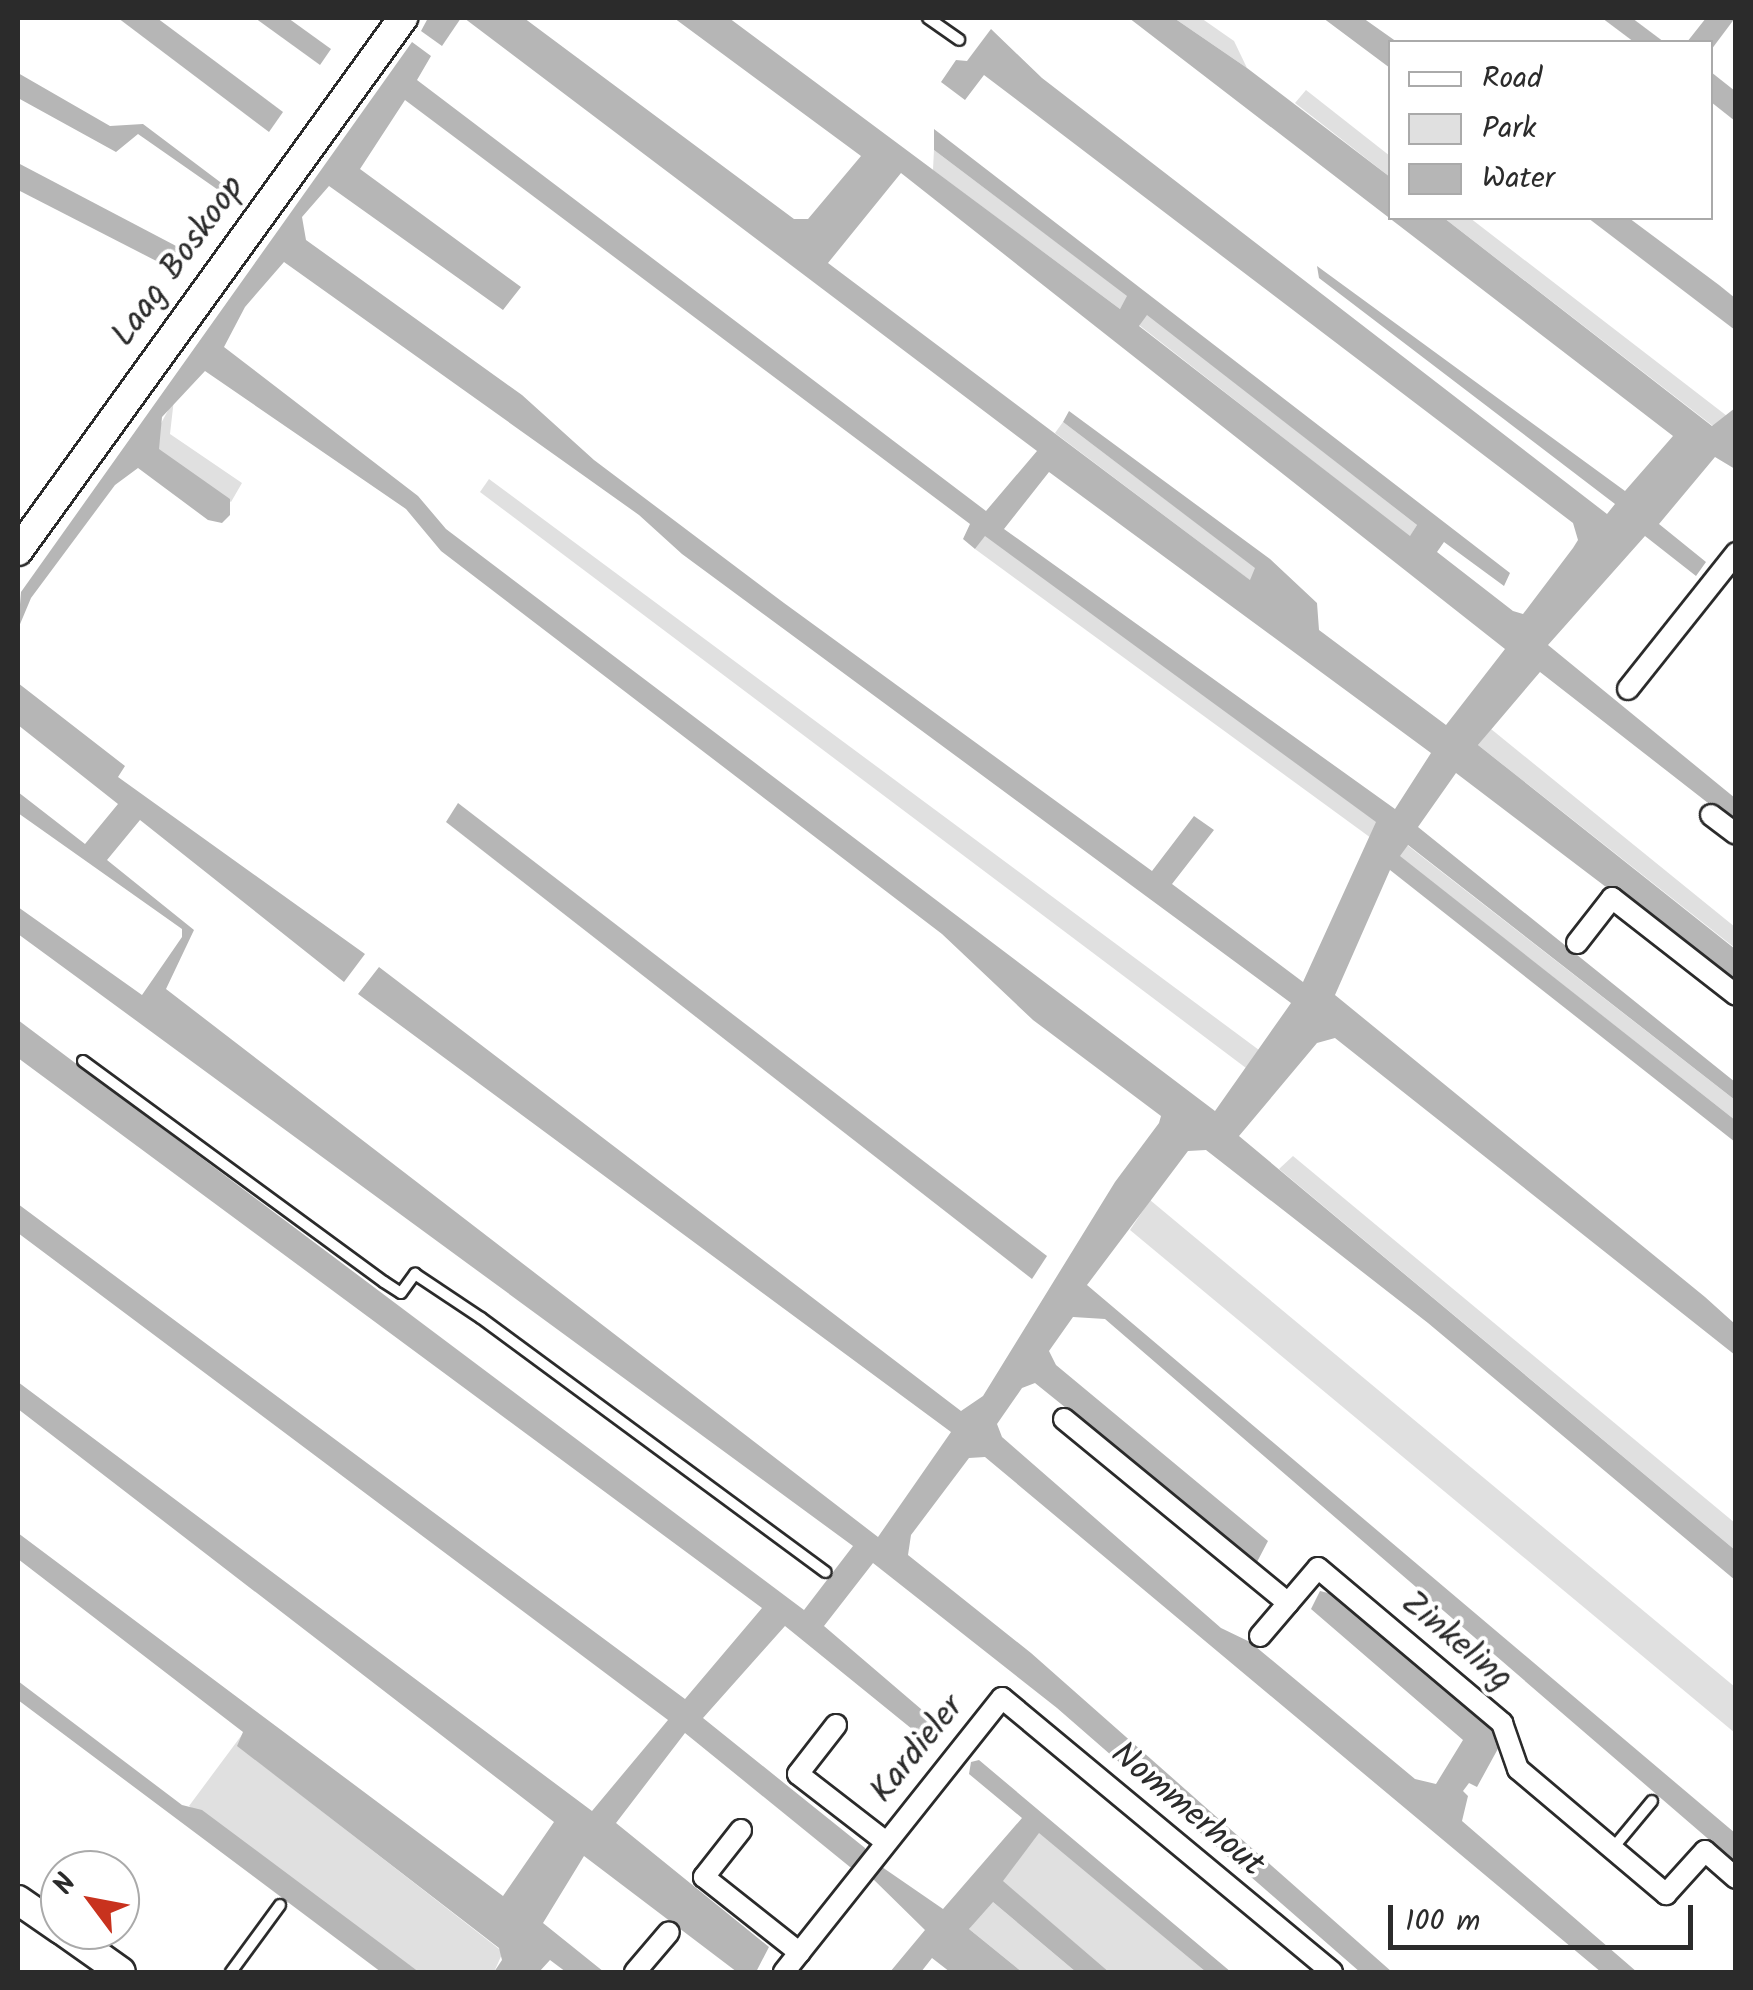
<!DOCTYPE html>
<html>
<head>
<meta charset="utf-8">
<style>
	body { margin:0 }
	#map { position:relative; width:1753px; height:1990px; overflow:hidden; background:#fff; font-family:Kalam,sans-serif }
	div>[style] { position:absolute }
	.green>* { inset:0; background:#e0e0e0 }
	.water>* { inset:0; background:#b6b6b6 }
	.roads { filter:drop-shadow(2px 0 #2b2b2b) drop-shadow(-2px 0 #2b2b2b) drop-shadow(0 2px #2b2b2b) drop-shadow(0 -2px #2b2b2b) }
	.lane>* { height:10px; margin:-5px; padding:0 5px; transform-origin:5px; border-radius:5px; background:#fff }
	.street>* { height:20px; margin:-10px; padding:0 10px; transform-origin:10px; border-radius:10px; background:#fff }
	.secondary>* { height:28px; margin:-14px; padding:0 14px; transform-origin:14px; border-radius:14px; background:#fff }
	span { translate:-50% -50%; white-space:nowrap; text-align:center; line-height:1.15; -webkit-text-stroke:8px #fff; paint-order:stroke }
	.street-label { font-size:35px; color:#2b2b2b }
	.frame { position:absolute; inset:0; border:20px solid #2b2b2b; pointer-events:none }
	.legend { position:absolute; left:1388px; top:40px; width:325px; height:180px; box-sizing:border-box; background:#fff; border:2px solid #aaa; margin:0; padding:12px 18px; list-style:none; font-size:30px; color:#2b2b2b }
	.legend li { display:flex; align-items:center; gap:20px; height:50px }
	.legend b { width:50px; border:2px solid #aaa }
	.north { position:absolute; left:40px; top:1850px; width:100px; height:100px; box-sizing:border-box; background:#fff; border:2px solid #aaa; border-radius:50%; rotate:302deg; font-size:28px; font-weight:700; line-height:40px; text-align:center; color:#2b2b2b }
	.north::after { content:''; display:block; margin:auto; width:35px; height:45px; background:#c8321e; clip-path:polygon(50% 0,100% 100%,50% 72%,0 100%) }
	.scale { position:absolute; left:1388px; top:1905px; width:305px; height:45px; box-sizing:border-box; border:5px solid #2b2b2b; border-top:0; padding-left:12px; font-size:30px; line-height:35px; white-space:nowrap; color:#2b2b2b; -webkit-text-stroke:8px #fff; paint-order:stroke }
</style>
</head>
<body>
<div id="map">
	<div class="green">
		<div style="clip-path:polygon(1174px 18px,1201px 18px,1234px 41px,1247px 68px)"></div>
		<div style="clip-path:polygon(1306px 90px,1390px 156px,1390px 177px,1295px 103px)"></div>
		<div style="clip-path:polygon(934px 150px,1128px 296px,1120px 309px,933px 170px)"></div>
		<div style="clip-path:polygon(1444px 218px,1470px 218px,1727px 416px,1713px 426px)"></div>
		<div style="clip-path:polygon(1147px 314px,1417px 525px,1410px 537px,1139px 325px)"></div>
		<div style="clip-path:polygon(174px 399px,170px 434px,242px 483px,231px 502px,159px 450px,157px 431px)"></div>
		<div style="clip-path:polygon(1063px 422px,1256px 568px,1251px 581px,1055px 433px)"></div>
		<div style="clip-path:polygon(489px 479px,1259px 1050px,1246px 1068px,480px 492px)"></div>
		<div style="clip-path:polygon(985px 535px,1377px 822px,1371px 838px,975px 549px)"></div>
		<div style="clip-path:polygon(1491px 729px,1735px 927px,1735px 948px,1478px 745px)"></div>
		<div style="clip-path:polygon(1407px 845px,1735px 1100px,1735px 1120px,1399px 856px)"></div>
		<div style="clip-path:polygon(1293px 1156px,1735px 1523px,1735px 1550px,1279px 1169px)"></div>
		<div style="clip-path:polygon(1150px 1200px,1735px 1687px,1735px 1733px,1130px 1230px)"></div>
		<div style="clip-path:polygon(244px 1732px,238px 1746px,503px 1952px,494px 1972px,419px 1972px,189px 1806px)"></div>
		<div style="clip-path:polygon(1039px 1832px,1206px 1972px,1109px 1972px,1002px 1881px)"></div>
		<div style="clip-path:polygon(987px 1902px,993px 1902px,1076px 1972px,1022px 1972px,969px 1929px)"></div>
	</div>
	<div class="water">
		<div style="clip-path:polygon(118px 18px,157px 18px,283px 112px,269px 132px)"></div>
		<div style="clip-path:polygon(255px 18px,288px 18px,331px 49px,320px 65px)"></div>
		<div style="clip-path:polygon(428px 18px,461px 18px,442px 46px,421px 31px)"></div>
		<div style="clip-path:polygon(evenodd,464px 18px,524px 18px,794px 219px,808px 219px,861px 156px,674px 18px,729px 18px,1120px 309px,1127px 296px,934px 150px,934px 129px,1510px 573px,1504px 586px,1444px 542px,1437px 552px,1513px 611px,1523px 614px,1573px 548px,1578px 540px,1573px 523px,984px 75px,965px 100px,941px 82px,956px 60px,967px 61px,991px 29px,1042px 78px,1607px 514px,1615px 504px,1319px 278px,1317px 266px,1625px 491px,1673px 436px,1129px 18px,1174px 18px,1247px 68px,1390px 177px,1390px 218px,1444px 218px,1712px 426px,1735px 408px,1735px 469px,1715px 457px,1659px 524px,1706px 562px,1696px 576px,1645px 536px,1548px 645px,1735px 798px,1735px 824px,1540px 672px,1478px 745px,1735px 949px,1735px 985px,1456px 773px,1418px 827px,1735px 1082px,1735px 1100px,1408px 845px,1400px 856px,1735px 1120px,1735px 1142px,1390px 870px,1335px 995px,1705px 1297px,1735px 1324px,1735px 1355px,1335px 1038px,1317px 1043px,1239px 1136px,1735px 1550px,1735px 1580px,1428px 1323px,1206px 1150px,1188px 1151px,1087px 1285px,1735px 1833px,1735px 1862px,1105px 1319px,1073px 1317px,1049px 1351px,1056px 1365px,1268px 1541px,1257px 1562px,1035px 1383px,1022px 1388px,997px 1424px,1002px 1437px,1221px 1628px,1250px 1642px,1415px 1779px,1436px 1784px,1463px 1740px,1311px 1609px,1320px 1591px,1332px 1594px,1486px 1722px,1500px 1745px,1477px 1787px,1469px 1783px,1463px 1791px,1468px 1796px,1462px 1821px,1637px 1972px,1601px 1972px,985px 1457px,969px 1458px,911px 1535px,908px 1555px,1031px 1653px,1392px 1972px,1360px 1972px,1057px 1708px,873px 1563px,824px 1626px,942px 1727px,938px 1739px,912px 1729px,785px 1626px,703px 1718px,865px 1848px,866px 1856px,943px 1909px,1022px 1818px,969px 1774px,971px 1762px,979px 1760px,1231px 1972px,1206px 1972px,1039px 1833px,1003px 1881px,1109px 1972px,1076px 1972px,993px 1902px,969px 1929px,1022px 1972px,950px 1972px,932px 1958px,921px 1972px,890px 1972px,925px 1930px,871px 1877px,850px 1867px,685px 1733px,616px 1823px,769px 1947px,756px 1972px,737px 1972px,584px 1856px,543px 1923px,604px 1972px,566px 1972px,550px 1960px,539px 1972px,494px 1972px,502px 1960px,499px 1948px,237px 1746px,243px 1732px,18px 1559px,18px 1533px,503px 1896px,554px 1822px,18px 1409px,18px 1382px,592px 1811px,668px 1720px,18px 1233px,18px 1204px,685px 1699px,762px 1608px,18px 1058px,18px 1020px,804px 1610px,853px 1546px,18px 934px,18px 907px,142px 995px,182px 937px,182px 929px,18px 813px,18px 792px,85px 844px,118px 804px,18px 725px,18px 683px,125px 766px,118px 777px,365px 954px,344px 982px,140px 820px,107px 860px,194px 930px,166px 989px,878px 1537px,951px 1432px,358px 994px,379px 967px,961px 1411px,983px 1396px,1115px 1182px,1159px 1123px,1161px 1116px,1033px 1020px,942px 934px,441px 551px,406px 509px,205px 371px,162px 417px,159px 449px,230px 499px,230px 515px,222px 523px,208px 520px,138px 468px,115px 485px,31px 598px,18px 629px,21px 592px,412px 42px,431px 56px,417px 80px,986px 511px,1037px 451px,464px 18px,405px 100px,970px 524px,963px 539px,975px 549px,985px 536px,1376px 822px,1303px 982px,1172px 884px,1214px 830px,1194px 816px,1152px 871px,784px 603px,594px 460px,522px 395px,306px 240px,302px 217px,329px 186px,503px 310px,521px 287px,360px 169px,405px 100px,464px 18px,901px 173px,1505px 649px,1446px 725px,1319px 630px,1317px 603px,1270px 559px,1069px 411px,1063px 422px,1255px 568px,1250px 580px,828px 263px,901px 173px,464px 18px,284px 262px,639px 515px,682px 554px,1291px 1003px,1215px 1111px,446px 529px,418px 496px,224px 347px,245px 307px,284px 262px,464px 18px,1147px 315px,1417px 525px,1410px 536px,1139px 326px,1147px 315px,464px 18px,1049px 472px,1431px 753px,1395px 809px,1004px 529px,1049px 472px)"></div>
		<div style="clip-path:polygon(1323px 18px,1363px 18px,1397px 42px,1390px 42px,1390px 68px)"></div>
		<div style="clip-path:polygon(1602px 18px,1632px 18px,1664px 42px,1634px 42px)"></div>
		<div style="clip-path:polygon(1706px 18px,1735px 18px,1711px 50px,1710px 42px,1687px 42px)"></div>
		<div style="clip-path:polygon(1711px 72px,1735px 91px,1735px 121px,1711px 102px)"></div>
		<div style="clip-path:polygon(18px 73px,110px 126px,143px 124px,236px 194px,234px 201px,138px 134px,116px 152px,18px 98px)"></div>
		<div style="clip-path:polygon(18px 163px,178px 247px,170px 268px,18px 190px)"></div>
		<div style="clip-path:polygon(1588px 218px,1629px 218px,1719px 285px,1735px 298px,1735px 330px)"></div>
		<div style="clip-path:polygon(458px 803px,1047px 1256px,1032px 1279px,446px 822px)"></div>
		<div style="clip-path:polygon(18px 1681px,182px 1805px,202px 1810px,419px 1972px,381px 1972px,18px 1700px)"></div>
	</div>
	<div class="roads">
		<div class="lane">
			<div style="left:928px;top:18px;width:38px;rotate:35deg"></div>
			<div style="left:83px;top:1061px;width:373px;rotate:36.3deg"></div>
			<div style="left:384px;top:1282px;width:20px;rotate:33deg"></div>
			<div style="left:401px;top:1293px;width:24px;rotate:-54deg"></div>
			<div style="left:415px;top:1274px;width:79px;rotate:33.7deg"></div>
			<div style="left:481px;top:1318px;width:428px;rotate:36.4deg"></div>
			<div style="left:1613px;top:1848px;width:61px;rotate:-50.3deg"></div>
			<div style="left:231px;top:1972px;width:83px;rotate:-53.8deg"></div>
		</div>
		<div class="street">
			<div style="left:1628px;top:689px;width:174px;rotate:-51.5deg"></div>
			<div style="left:1711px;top:815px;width:31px;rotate:37deg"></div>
			<div style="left:1577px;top:943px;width:57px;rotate:-52.1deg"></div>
			<div style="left:1612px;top:898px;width:157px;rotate:38deg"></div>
			<div style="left:1064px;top:1419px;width:290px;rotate:39.4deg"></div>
			<div style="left:1260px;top:1636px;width:89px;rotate:-49.5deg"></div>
			<div style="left:1318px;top:1568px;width:241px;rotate:40.1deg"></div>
			<div style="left:1502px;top:1723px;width:49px;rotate:70.8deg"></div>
			<div style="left:1518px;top:1769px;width:194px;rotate:40.2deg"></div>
			<div style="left:1666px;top:1894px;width:58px;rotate:-47.8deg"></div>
			<div style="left:1705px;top:1851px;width:41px;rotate:41.1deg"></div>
			<div style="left:836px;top:1725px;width:62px;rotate:127.8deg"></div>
			<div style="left:798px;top:1774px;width:111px;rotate:37.7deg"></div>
			<div style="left:741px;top:1830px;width:60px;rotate:128.2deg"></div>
			<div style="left:704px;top:1877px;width:122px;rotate:38.4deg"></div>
			<div style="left:635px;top:1972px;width:52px;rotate:-49.6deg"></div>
			<div style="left:784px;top:1972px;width:350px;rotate:-51.5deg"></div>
			<div style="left:1002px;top:1698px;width:429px;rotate:39.7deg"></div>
		</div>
		<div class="secondary">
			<div style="left:18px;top:551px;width:658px;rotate:-54.16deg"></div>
			<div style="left:18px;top:1900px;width:51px;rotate:34.6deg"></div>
			<div style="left:62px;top:1930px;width:72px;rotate:35.4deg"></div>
		</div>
	</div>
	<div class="street-label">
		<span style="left:179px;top:262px;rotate:-54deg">Laag Boskoop</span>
		<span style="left:1456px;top:1642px;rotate:40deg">Zinkeling</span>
		<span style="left:918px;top:1750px;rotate:-51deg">Kardieler</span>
		<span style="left:1187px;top:1810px;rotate:40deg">Nommerhout</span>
	</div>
	<div class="frame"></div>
	<ul class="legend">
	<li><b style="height:12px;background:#fff"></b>Road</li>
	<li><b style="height:28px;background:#e0e0e0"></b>Park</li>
	<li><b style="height:28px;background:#b6b6b6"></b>Water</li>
	</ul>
	<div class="north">N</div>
	<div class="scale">100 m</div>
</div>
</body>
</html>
